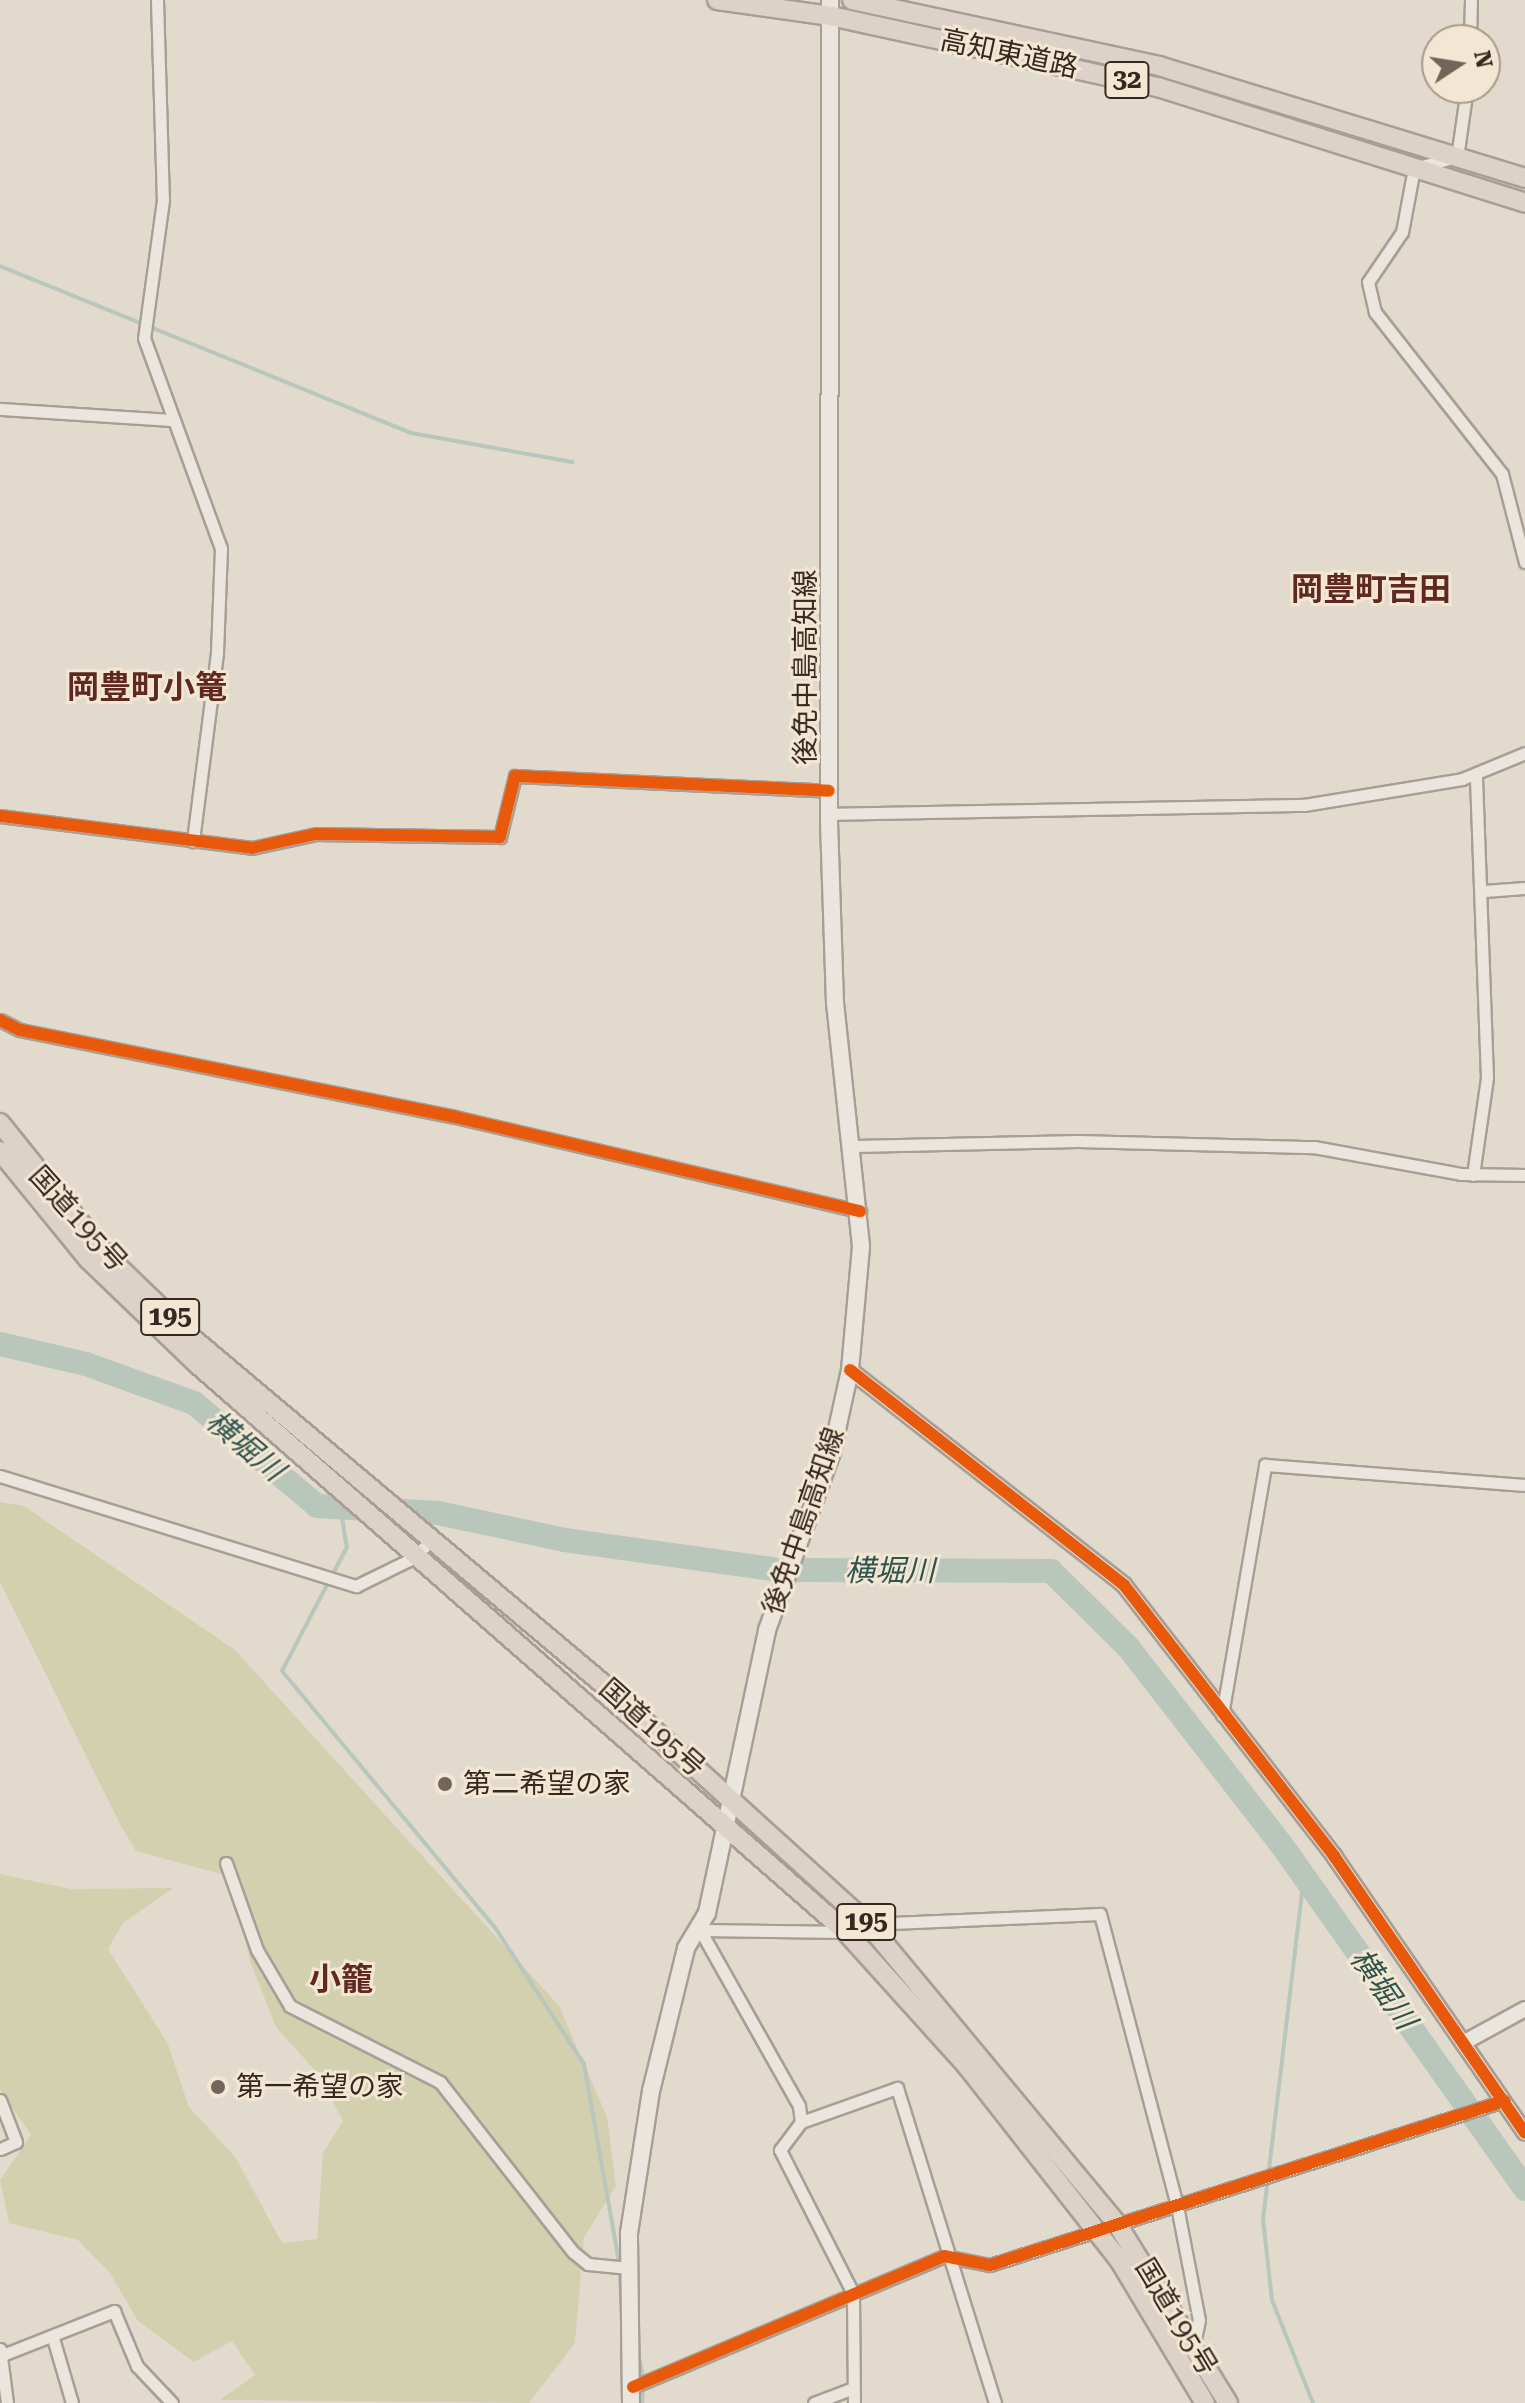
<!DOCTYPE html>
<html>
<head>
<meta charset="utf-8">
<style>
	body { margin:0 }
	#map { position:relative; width:1525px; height:2403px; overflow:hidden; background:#e2dacd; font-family:"Roboto Serif","Noto Sans JP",serif }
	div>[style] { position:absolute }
	.green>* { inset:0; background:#d3d0b0 }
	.stream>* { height:4px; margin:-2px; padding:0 2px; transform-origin:2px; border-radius:2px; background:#b8c6bc }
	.river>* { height:24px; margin:-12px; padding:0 12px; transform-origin:12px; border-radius:12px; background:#b8c6bc }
	.roads { filter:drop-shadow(2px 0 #a79f96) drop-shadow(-2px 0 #a79f96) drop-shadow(0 2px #a79f96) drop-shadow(0 -2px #a79f96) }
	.minor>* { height:11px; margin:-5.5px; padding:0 5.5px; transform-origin:5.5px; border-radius:5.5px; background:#eae6de }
	.tertiary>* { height:14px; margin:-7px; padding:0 7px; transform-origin:7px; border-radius:7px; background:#eae6de }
	.secondary>* { height:16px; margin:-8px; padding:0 8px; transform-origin:8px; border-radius:8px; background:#eae6de }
	.trunk>* { height:18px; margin:-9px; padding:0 9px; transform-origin:9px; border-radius:9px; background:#dcd2c7 }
	.cycleway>* { height:12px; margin:-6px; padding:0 6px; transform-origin:6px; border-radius:6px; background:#e8590c }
	.dots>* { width:22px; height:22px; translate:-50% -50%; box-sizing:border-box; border:4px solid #f3e7d3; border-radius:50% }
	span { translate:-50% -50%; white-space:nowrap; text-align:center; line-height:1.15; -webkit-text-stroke:6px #f3e7d3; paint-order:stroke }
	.shield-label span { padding:2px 6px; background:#f3e7d3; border:2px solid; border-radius:6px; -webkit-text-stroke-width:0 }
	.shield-label { font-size:26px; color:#35281f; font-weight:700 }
	.street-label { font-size:28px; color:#35281f }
	.poi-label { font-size:28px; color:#35281f }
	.left { translate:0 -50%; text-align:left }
	.water-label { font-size:30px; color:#2f544e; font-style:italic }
	.quarter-label { font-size:32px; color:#5f2921; font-weight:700 }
	.north { position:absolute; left:1421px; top:24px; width:80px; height:80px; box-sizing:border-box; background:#f3e7d3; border:2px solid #a79b8b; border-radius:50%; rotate:78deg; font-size:22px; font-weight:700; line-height:32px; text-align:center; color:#35281f }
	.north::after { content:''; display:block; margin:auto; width:28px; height:36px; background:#72665c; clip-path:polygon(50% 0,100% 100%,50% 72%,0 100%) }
</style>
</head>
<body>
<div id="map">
	<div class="green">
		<div style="clip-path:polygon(0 1502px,24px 1506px,235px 1650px,559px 2006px,607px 2117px,616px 2186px,584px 2237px,575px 2343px,529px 2403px,220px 2400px,255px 2375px,232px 2341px,194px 2362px,138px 2321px,110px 2273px,78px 2240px,9px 2223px,0 2180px,31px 2135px,0 2090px,0 1874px,71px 1889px,173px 1888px,123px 1923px,108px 1949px,168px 2044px,189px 2107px,236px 2158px,282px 2243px,317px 2239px,323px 2153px,343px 2121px,319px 2075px,276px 2027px,250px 1961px,232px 1877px,136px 1851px,120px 1824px,0 1582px)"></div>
	</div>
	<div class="stream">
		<div style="left:0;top:266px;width:444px;rotate:22.1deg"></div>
		<div style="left:411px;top:433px;width:164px;rotate:10.2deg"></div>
		<div style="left:341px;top:1511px;width:36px;rotate:81deg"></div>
		<div style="left:347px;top:1547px;width:140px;rotate:117.7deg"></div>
		<div style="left:282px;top:1671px;width:332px;rotate:50.3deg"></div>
		<div style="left:494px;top:1926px;width:165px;rotate:56.9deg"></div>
		<div style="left:584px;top:2064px;width:201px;rotate:80deg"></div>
		<div style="left:1304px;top:1876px;width:345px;rotate:96.8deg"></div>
		<div style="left:1263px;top:2219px;width:81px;rotate:83.7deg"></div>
		<div style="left:1272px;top:2300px;width:111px;rotate:68.3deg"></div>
		<div style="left:620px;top:2277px;width:32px;rotate:86deg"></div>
		<div style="left:640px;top:2361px;width:18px;rotate:81deg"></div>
		<div style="left:642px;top:2403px;width:9px;rotate:-84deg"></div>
	</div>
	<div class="river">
		<div style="left:0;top:1344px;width:88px;rotate:13.1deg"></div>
		<div style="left:86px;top:1364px;width:115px;rotate:19.9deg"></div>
		<div style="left:194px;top:1403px;width:160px;rotate:39.9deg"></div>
		<div style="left:317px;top:1506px;width:121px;rotate:3.3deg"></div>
		<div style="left:438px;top:1513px;width:130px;rotate:12deg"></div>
		<div style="left:565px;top:1540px;width:216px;rotate:8deg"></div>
		<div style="left:779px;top:1570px;width:272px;rotate:0.2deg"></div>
		<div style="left:1051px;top:1571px;width:108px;rotate:44.6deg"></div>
		<div style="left:1128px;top:1647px;width:249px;rotate:52.2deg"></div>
		<div style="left:1281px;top:1844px;width:423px;rotate:54.7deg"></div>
	</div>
	<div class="roads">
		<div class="minor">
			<div style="left:157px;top:0;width:200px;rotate:88.3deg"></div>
			<div style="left:163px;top:200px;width:139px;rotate:97.8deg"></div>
			<div style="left:144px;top:338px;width:224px;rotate:69.9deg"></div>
			<div style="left:221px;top:548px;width:105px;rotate:92.2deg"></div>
			<div style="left:217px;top:653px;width:190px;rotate:97.3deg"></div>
			<div style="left:1470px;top:40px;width:40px;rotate:-88.6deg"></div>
			<div style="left:1467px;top:88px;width:70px;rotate:98.2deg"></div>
			<div style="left:1457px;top:157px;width:44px;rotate:165.7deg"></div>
			<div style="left:1414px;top:168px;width:65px;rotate:100.6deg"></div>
			<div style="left:1402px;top:232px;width:60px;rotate:124.2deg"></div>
			<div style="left:1368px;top:282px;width:31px;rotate:77deg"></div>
			<div style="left:1375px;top:312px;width:206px;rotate:51.9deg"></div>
			<div style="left:1502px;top:474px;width:91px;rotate:75.4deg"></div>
			<div style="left:0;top:409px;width:170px;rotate:3.7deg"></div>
			<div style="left:829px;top:814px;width:475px;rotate:-1.1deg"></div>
			<div style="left:1304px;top:805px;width:160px;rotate:-9.3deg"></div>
			<div style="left:1462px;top:779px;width:68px;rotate:-22.4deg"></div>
			<div style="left:0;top:816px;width:254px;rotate:7.2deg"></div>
			<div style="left:252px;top:848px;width:66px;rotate:-12.3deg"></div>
			<div style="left:316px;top:834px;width:184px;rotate:0.9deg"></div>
			<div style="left:500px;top:837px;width:63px;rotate:-76.2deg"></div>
			<div style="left:515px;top:776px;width:314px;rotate:2.7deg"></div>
			<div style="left:1483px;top:891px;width:42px;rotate:-4.1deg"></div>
			<div style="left:0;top:1020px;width:22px;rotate:27deg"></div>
			<div style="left:20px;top:1030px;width:444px;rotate:11.3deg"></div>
			<div style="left:455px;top:1117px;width:416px;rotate:13.1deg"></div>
			<div style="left:855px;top:1146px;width:223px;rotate:-1.3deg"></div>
			<div style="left:1078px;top:1141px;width:236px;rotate:1.5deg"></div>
			<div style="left:1314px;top:1147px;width:149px;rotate:10.4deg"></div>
			<div style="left:1461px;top:1174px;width:64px;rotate:0.9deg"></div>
			<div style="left:1473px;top:1175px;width:98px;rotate:-81.8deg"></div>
			<div style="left:1487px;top:1078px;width:304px;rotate:-92.1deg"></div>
			<div style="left:0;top:1476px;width:373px;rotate:17.2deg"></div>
			<div style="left:356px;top:1586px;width:61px;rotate:-26.1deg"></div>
			<div style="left:411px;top:1559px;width:25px;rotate:-42deg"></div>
			<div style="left:1222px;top:1715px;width:254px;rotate:-80.2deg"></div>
			<div style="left:1265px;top:1465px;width:261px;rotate:4.4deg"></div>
			<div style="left:226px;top:1863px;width:92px;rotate:70.4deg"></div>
			<div style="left:257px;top:1950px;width:65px;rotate:59.5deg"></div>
			<div style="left:290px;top:2006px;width:168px;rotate:26.9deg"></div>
			<div style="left:440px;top:2082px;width:216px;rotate:52deg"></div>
			<div style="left:573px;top:2252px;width:19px;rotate:39deg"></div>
			<div style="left:588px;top:2264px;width:41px;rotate:5.6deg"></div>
			<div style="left:700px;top:1930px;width:146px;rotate:0.8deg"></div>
			<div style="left:846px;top:1932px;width:23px;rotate:-20deg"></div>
			<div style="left:868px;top:1924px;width:232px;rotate:-2.5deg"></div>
			<div style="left:1100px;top:1914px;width:302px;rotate:75.2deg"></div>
			<div style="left:1177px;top:2206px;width:116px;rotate:79.1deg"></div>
			<div style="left:1199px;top:2320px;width:24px;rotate:102deg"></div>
			<div style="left:700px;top:1930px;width:202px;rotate:60.6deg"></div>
			<div style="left:799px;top:2106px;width:16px;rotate:83deg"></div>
			<div style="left:801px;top:2122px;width:35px;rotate:127deg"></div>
			<div style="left:780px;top:2150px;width:161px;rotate:63deg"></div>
			<div style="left:853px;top:2293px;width:110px;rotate:89.5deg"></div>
			<div style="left:0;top:2100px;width:45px;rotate:69.1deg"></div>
			<div style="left:16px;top:2142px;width:17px;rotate:156deg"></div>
			<div style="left:801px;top:2122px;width:102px;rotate:-19.5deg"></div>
			<div style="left:897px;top:2088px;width:330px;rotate:72.7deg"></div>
			<div style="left:53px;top:2338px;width:68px;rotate:73.7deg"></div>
			<div style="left:0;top:2349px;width:54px;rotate:82.6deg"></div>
			<div style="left:0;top:2356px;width:123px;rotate:-21.5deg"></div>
			<div style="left:114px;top:2311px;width:60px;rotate:67.3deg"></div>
			<div style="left:137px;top:2366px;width:51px;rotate:46.6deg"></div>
			<div style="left:633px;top:2387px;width:337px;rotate:-22.8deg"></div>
			<div style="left:944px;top:2256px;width:47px;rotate:11.1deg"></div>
			<div style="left:990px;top:2265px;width:540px;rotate:-17.7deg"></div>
			<div style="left:814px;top:2403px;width:39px;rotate:-21deg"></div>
		</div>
		<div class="tertiary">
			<div style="left:850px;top:1370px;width:348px;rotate:38.1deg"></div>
			<div style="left:1124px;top:1585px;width:343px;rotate:52.2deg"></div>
			<div style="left:1334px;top:1856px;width:336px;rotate:55.4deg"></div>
			<div style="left:1463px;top:2043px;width:71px;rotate:-28.7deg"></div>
		</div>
		<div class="secondary">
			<div style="left:631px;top:2403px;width:170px;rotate:-90.7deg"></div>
			<div style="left:629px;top:2233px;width:144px;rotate:-81.2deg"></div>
			<div style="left:651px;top:2091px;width:147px;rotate:-76.2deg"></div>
			<div style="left:686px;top:1948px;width:41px;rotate:-59deg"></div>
			<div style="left:707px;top:1913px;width:289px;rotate:-78deg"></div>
			<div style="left:767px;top:1630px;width:189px;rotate:-69.9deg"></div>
			<div style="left:832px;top:1452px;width:84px;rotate:-77.6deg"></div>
			<div style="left:850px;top:1370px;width:124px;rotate:-84.9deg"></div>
			<div style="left:861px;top:1246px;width:244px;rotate:-96.1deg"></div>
			<div style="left:835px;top:1003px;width:182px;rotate:-91.9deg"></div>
			<div style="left:829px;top:821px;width:821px;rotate:-89.93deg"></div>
		</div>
		<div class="trunk">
			<div style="left:717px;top:0;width:115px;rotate:8deg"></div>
			<div style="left:831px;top:16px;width:335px;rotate:12.3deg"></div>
			<div style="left:1158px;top:87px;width:385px;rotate:17.5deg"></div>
			<div style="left:852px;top:0;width:314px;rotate:12.1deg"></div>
			<div style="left:1159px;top:66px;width:383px;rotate:17deg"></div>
			<div style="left:0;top:1123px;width:171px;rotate:51.2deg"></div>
			<div style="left:107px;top:1256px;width:118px;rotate:44deg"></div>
			<div style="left:192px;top:1338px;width:536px;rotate:40.08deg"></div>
			<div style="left:602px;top:1683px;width:359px;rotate:42.2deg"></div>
			<div style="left:868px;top:1924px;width:390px;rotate:50.3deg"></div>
			<div style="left:1117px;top:2224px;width:211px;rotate:58.2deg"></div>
			<div style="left:0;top:1151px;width:139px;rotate:50.8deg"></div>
			<div style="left:88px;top:1259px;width:149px;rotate:43.9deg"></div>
			<div style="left:195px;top:1362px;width:865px;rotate:41.2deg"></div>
			<div style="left:846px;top:1932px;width:181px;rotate:47.9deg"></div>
			<div style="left:967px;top:2066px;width:248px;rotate:51.9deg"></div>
			<div style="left:1120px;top:2261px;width:165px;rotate:59.1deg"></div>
		</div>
	</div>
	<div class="cycleway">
		<div style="left:0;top:816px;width:254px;rotate:7.2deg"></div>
		<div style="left:252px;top:848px;width:66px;rotate:-12.3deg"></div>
		<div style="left:316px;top:834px;width:184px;rotate:0.9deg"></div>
		<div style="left:500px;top:837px;width:63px;rotate:-76.2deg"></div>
		<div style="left:515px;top:776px;width:314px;rotate:2.7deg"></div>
		<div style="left:0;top:1020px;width:22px;rotate:27deg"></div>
		<div style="left:20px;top:1030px;width:444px;rotate:11.3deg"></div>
		<div style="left:455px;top:1117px;width:416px;rotate:13.1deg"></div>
		<div style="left:850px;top:1370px;width:348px;rotate:38.1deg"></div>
		<div style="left:1124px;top:1585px;width:343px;rotate:52.2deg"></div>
		<div style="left:1334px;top:1856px;width:336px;rotate:55.4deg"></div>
		<div style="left:633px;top:2387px;width:337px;rotate:-22.8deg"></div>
		<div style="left:944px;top:2256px;width:47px;rotate:11.1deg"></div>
		<div style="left:990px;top:2265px;width:540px;rotate:-17.7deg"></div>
	</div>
	<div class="dots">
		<div style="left:445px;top:1784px;background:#72665c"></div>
		<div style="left:218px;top:2087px;background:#72665c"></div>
	</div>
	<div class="shield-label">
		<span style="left:1127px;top:80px">32</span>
		<span style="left:170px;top:1317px">195</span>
		<span style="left:866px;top:1922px">195</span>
	</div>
	<div class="street-label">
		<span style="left:1009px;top:54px;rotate:12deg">高知東道路</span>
		<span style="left:806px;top:667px;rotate:-90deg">後免中島高知線</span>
		<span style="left:78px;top:1219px;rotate:48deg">国道195号</span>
		<span style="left:804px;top:1521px;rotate:-71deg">後免中島高知線</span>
		<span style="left:652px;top:1728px;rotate:42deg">国道195号</span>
		<span style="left:1176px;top:2317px;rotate:59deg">国道195号</span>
	</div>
	<div class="poi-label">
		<span class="left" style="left:463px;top:1784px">第二希望の家</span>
		<span class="left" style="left:236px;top:2087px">第一希望の家</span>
	</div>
	<div class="water-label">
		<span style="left:245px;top:1446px;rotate:40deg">横堀川</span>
		<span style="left:890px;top:1571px">横堀川</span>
		<span style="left:1383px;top:1989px;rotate:55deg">横堀川</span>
	</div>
	<div class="quarter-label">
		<span style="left:1371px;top:589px">岡豊町吉田</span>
		<span style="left:147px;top:687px">岡豊町小篭</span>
		<span style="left:341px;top:1979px">小籠</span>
	</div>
	<div class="north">N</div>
</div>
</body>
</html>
